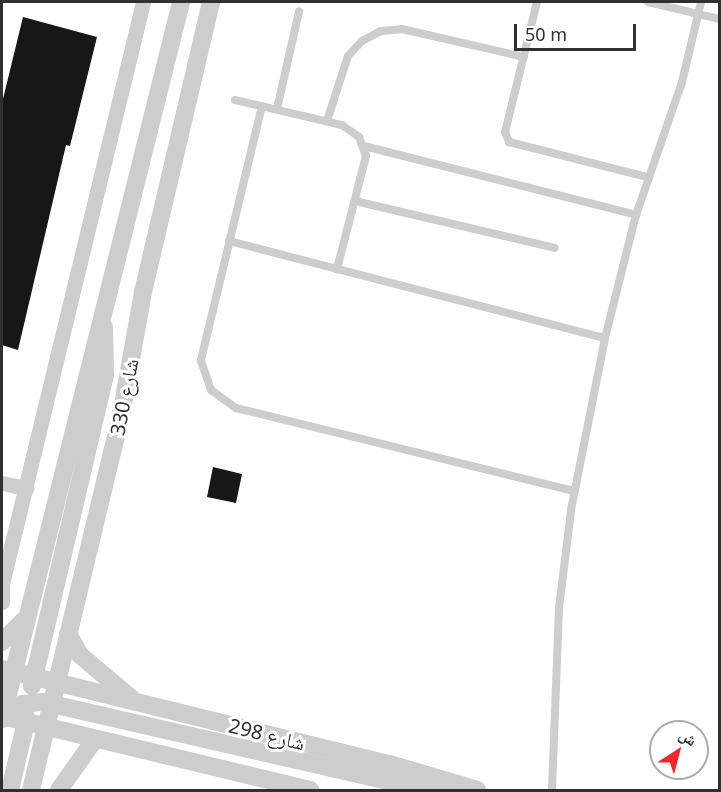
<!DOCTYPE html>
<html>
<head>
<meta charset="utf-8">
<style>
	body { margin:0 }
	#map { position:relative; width:721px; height:792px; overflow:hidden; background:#fff; font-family:"Noto Sans","Noto Naskh Arabic",sans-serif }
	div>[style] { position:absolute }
	.building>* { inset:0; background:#171717 }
	.service>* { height:8px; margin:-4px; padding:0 4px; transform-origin:4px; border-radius:4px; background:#cdcdcd }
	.minor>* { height:15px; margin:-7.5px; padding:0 7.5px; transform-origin:7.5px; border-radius:7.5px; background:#cdcdcd }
	.tertiary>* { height:18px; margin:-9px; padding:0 9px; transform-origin:9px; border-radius:9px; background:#cdcdcd }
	span { translate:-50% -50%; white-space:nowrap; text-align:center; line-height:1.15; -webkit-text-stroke:6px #fff; paint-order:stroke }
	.street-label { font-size:20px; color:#303030 }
	.frame { position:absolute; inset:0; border:3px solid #303030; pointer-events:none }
	.north { position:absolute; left:649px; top:720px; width:60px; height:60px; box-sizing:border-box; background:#fff; border:2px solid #acacac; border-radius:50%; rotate:36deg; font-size:16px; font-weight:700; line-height:24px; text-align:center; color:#303030 }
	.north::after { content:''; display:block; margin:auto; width:21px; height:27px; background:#f22729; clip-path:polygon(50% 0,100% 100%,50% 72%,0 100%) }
	.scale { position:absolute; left:514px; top:24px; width:122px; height:27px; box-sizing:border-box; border:3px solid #303030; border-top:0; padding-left:8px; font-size:18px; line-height:21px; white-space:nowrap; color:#303030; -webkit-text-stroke:4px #fff; paint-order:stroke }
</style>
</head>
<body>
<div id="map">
	<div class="building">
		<div style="clip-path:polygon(23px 17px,97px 37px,70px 146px,66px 145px,18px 350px,2px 345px,2px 103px)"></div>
		<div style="clip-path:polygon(213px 467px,242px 474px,236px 503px,207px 497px)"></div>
	</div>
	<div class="service">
		<div style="left:537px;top:2px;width:134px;rotate:103.8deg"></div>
		<div style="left:505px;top:132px;width:11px;rotate:68deg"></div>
		<div style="left:509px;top:142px;width:142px;rotate:14.2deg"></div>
		<div style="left:648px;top:2px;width:74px;rotate:13.3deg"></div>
		<div style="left:235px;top:100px;width:110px;rotate:13.2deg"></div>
		<div style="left:342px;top:125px;width:21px;rotate:35deg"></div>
		<div style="left:359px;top:137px;width:20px;rotate:70deg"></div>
		<div style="left:366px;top:156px;width:117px;rotate:104.4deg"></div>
		<div style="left:262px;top:106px;width:262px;rotate:103.5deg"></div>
		<div style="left:201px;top:361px;width:31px;rotate:71deg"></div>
		<div style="left:211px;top:390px;width:31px;rotate:36deg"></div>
		<div style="left:236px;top:408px;width:349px;rotate:13.8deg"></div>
		<div style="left:277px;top:109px;width:100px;rotate:-77.3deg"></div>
		<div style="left:327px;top:121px;width:68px;rotate:-72.1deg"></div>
		<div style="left:348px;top:56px;width:21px;rotate:-47deg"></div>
		<div style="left:362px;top:41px;width:21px;rotate:-28deg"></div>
		<div style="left:381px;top:31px;width:21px;rotate:-5deg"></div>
		<div style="left:402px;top:29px;width:125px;rotate:12.9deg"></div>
		<div style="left:364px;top:146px;width:281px;rotate:14.2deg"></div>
		<div style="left:355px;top:201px;width:205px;rotate:13.2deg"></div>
		<div style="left:229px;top:241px;width:388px;rotate:14.5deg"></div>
		<div style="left:552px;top:790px;width:182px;rotate:-87.8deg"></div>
		<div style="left:559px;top:608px;width:99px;rotate:-83deg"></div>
		<div style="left:571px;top:510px;width:175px;rotate:-78.8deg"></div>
		<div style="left:605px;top:338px;width:127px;rotate:-75.9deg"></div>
		<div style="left:636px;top:215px;width:141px;rotate:-70.9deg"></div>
		<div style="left:682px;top:82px;width:82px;rotate:-76.6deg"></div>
	</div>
	<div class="minor">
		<div style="left:2px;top:483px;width:25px;rotate:12deg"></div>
		<div style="left:2px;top:584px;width:599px;rotate:-76.38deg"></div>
		<div style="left:2px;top:602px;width:21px;rotate:-90deg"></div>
	</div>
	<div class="tertiary">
		<div style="left:68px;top:634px;width:24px;rotate:60deg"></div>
		<div style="left:80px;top:655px;width:68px;rotate:40.2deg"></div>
		<div style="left:2px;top:642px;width:30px;rotate:-45deg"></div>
		<div style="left:2px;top:669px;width:399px;rotate:13.8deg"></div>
		<div style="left:390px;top:764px;width:91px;rotate:16.6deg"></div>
		<div style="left:32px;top:686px;width:320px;rotate:-76.8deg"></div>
		<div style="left:105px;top:374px;width:47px;rotate:-91.2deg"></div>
		<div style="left:2px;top:716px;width:24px;rotate:-30deg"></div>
		<div style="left:23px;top:704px;width:20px;rotate:-6deg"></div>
		<div style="left:43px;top:702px;width:362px;rotate:12.9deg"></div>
		<div style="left:396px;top:783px;width:48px;rotate:5.9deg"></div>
		<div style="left:2px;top:716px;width:317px;rotate:13.5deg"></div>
		<div style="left:2px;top:719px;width:739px;rotate:-75.98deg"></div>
		<div style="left:10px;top:790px;width:70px;rotate:-76.8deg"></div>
		<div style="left:26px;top:722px;width:12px;rotate:-99deg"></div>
		<div style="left:31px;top:790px;width:391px;rotate:-76.5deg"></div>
		<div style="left:122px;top:410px;width:120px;rotate:-79.9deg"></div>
		<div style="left:143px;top:292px;width:298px;rotate:-76.8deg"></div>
		<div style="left:59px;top:790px;width:62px;rotate:-54.8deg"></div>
	</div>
	<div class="street-label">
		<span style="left:124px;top:397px;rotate:-79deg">شارع 330</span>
		<span style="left:267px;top:734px;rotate:14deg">شارع 298</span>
	</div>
	<div class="frame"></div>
	<div class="north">ش</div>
	<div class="scale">50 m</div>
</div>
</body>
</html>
